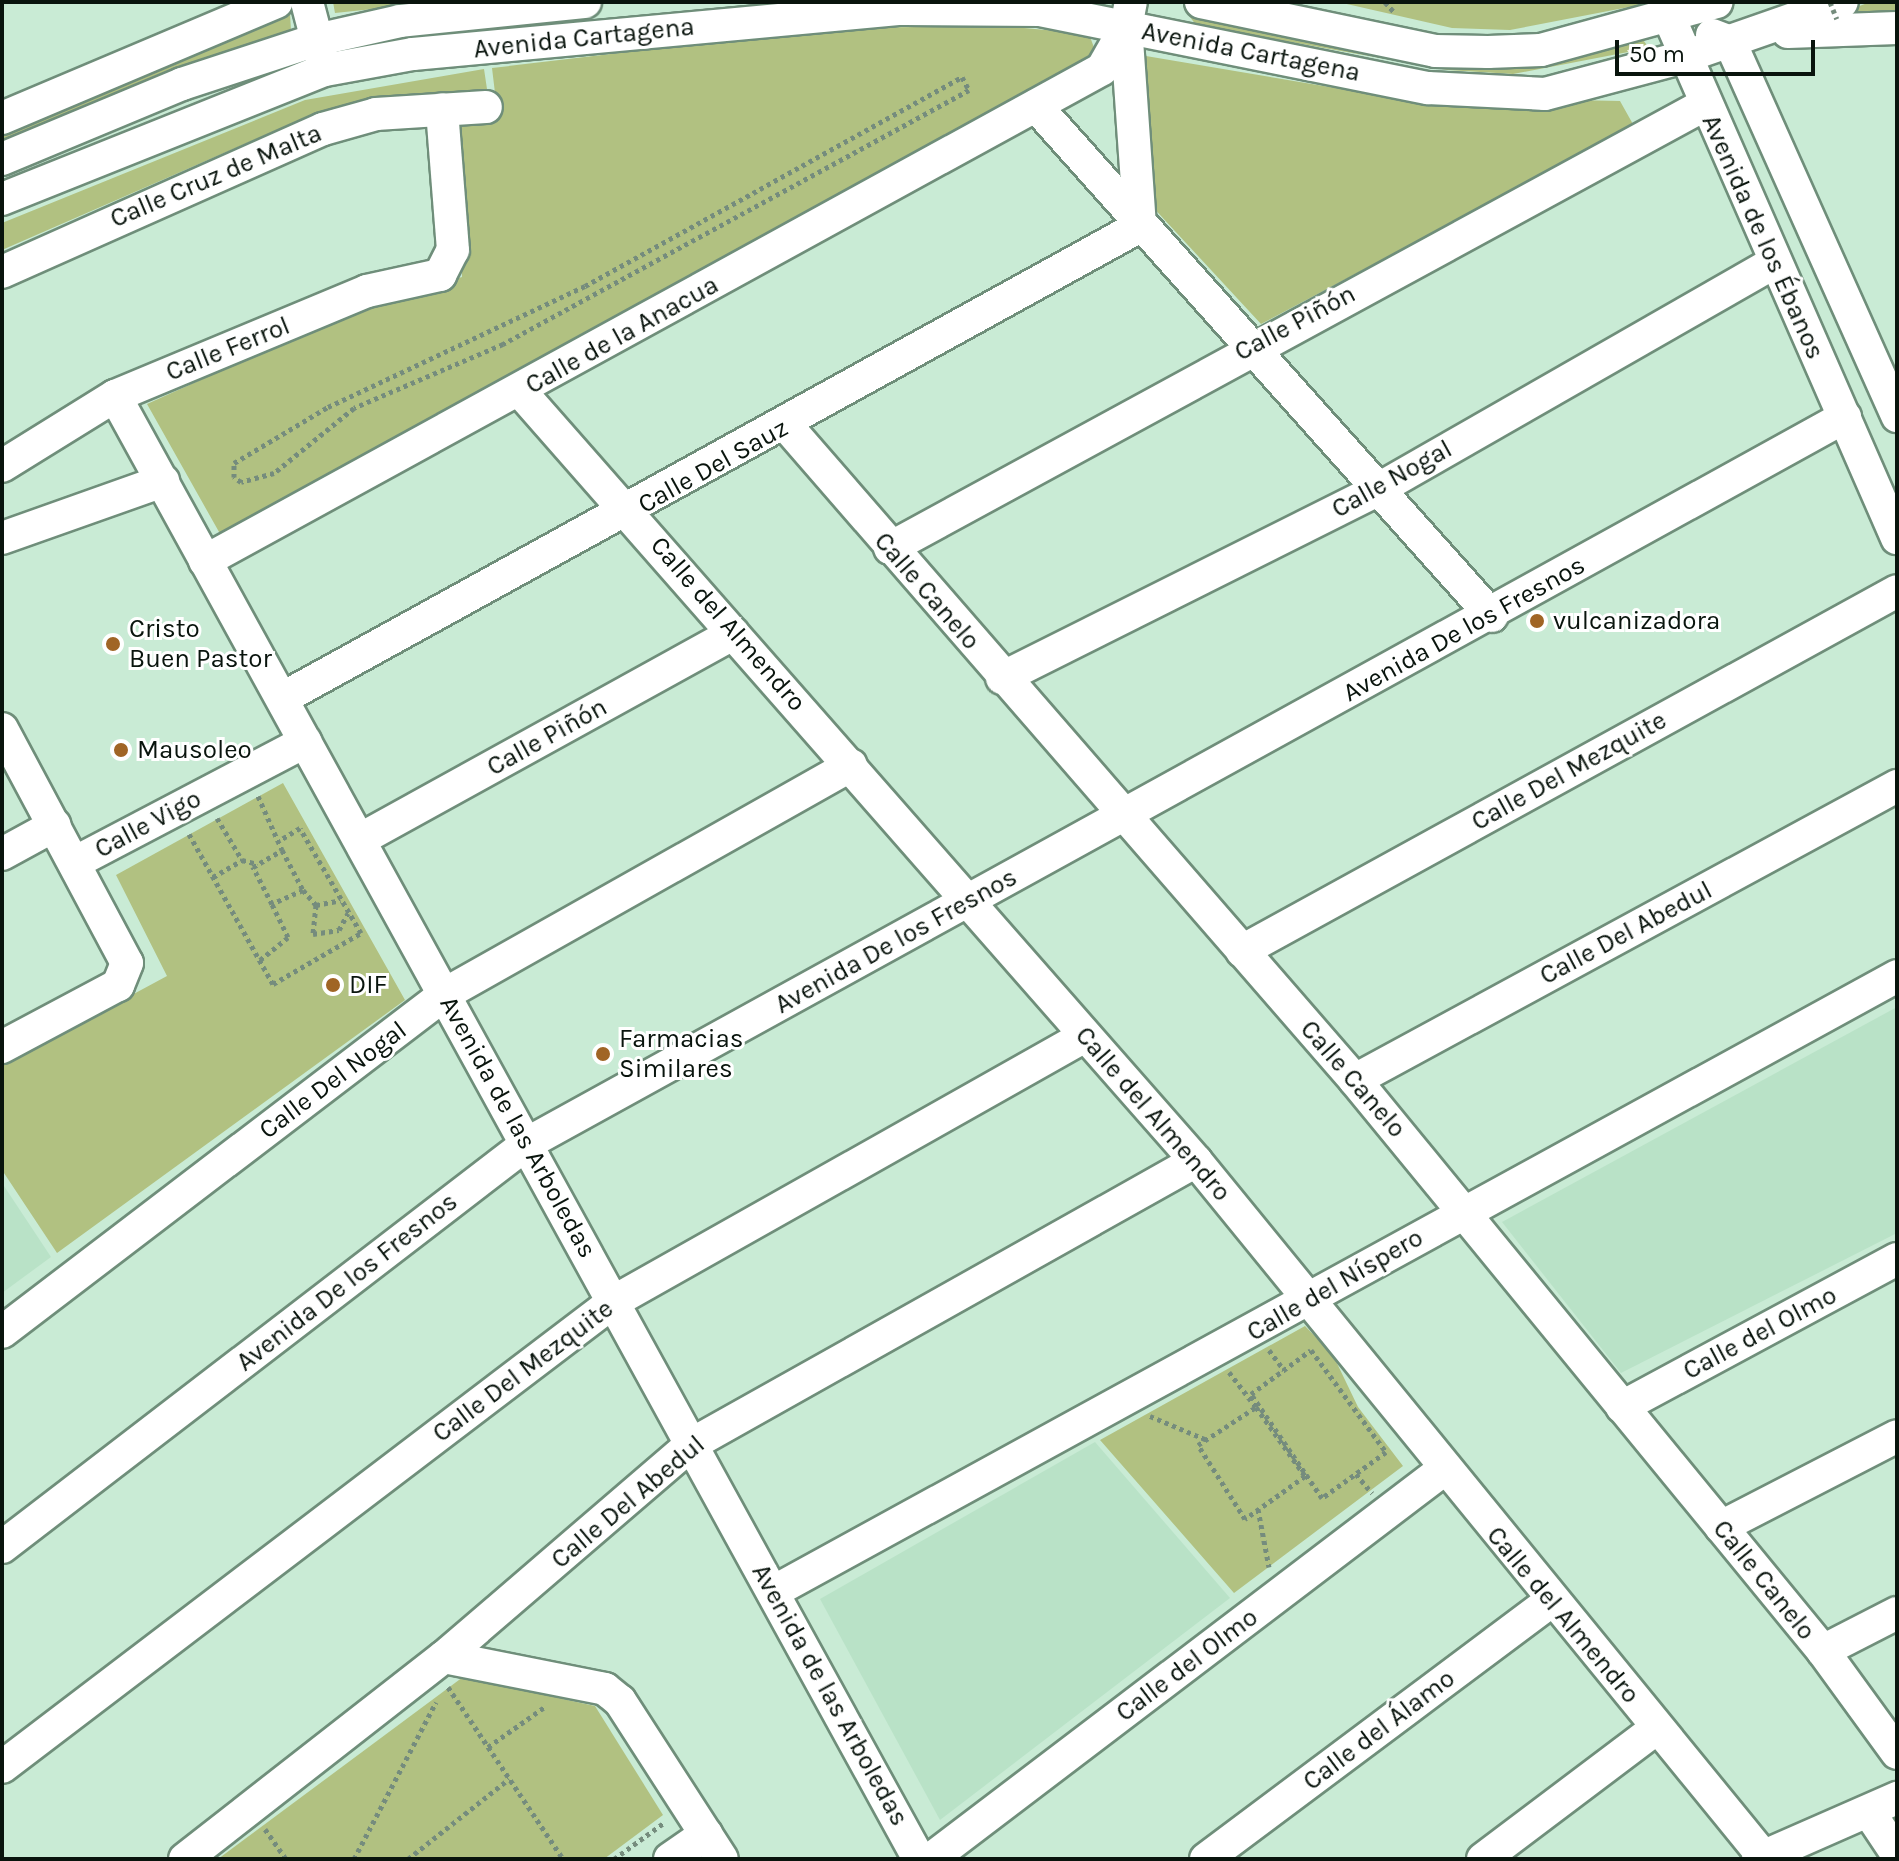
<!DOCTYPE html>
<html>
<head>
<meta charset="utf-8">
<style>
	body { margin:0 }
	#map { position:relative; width:1899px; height:1861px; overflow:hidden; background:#c9ebd5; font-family:Karla,sans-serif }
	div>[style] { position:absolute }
	.built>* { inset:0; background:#b9e2c7 }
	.green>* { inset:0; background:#b1c181 }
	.path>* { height:5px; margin-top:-2.5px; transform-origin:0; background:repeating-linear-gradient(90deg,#758c7d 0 4px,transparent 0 8px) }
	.roads { filter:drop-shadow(2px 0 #6f8e7a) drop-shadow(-2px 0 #6f8e7a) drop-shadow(0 2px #6f8e7a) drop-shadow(0 -2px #6f8e7a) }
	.minor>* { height:32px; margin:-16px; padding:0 16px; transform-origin:16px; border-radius:16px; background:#fff }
	.path-bridge>* { height:5px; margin-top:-2.5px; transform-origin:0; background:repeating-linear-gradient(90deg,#758c7d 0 4px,transparent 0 8px) }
	.dots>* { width:22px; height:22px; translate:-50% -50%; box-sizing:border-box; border:4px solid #fff; border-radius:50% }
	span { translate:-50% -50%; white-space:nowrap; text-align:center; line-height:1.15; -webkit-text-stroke:6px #fff; paint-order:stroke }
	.street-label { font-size:26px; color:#09140d }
	.poi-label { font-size:26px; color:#09140d }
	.left { translate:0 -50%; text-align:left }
	.frame { position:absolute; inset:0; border:4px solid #09140d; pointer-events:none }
	.scale { position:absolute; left:1615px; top:40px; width:200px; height:36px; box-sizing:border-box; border:4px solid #09140d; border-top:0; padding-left:10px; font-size:24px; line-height:28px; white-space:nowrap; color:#09140d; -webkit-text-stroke:6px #fff; paint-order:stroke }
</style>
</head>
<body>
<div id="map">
	<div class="built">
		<div style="clip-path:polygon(1897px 1007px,1897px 1233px,1621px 1373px,1502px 1222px)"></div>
		<div style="clip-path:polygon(2px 1183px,51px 1257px,2px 1293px)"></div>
		<div style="clip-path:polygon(1095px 1442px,1230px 1598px,940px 1820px,820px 1599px)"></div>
	</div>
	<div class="green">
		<div style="clip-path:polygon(333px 2px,440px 2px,335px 13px)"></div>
		<div style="clip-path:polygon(1338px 2px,1655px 2px,1510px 30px,1452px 28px)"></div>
		<div style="clip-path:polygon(1870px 2px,1897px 2px,1897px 18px,1812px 24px)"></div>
		<div style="clip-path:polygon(1184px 9px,1437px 55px,1641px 37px,1649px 48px,1513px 74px,1447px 70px,1196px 25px)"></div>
		<div style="clip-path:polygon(290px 13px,291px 31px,2px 141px,2px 125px,259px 17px)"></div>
		<div style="clip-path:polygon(1002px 26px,1089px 34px,1096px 53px,223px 539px,147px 404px,363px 307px,462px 277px,459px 120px,498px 118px,492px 68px,831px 28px)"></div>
		<div style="clip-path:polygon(1140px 55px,1383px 96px,1620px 101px,1634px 126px,1261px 324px,1149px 203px)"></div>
		<div style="clip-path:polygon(484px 69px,487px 89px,368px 102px,302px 119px,2px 250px,2px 223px,305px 100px)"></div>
		<div style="clip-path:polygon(283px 783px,405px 1000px,57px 1253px,2px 1170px,2px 1065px,167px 976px,116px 875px)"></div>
		<div style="clip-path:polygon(1305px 1326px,1333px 1355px,1358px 1407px,1403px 1466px,1234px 1593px,1100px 1440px)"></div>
		<div style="clip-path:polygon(463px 1677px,595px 1706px,663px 1815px,604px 1859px,218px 1859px)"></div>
	</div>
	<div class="path">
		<div style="left:1385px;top:2px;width:15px;rotate:48deg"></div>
		<div style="left:962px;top:77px;width:15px;rotate:62deg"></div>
		<div style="left:969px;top:90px;width:531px;rotate:151.41deg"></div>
		<div style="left:503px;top:344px;width:162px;rotate:156.8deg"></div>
		<div style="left:354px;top:408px;width:103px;rotate:140.9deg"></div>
		<div style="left:274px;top:473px;width:34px;rotate:165deg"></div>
		<div style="left:241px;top:482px;width:9px;rotate:-144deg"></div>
		<div style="left:234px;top:477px;width:14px;rotate:-90deg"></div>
		<div style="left:234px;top:463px;width:109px;rotate:-30.8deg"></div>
		<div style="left:328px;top:407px;width:284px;rotate:-25.2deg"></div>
		<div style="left:585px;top:286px;width:431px;rotate:-29deg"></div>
		<div style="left:258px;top:796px;width:59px;rotate:66deg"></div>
		<div style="left:217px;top:818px;width:49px;rotate:59.2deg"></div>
		<div style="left:189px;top:834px;width:172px;rotate:60.8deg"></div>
		<div style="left:273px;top:984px;width:102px;rotate:-30.1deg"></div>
		<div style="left:361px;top:933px;width:121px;rotate:-120.2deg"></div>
		<div style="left:300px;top:828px;width:21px;rotate:149deg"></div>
		<div style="left:282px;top:850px;width:45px;rotate:62.3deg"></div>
		<div style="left:303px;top:890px;width:34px;rotate:156deg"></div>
		<div style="left:272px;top:904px;width:42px;rotate:-117.2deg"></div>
		<div style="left:253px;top:867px;width:34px;rotate:-30deg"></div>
		<div style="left:213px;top:877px;width:34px;rotate:-30deg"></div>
		<div style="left:242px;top:860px;width:16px;rotate:14deg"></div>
		<div style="left:303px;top:890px;width:20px;rotate:49deg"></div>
		<div style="left:316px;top:905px;width:29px;rotate:96deg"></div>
		<div style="left:313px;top:934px;width:26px;rotate:-9deg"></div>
		<div style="left:339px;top:930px;width:19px;rotate:-62deg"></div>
		<div style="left:316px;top:905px;width:25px;rotate:-11deg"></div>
		<div style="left:260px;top:960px;width:36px;rotate:-39deg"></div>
		<div style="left:288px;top:937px;width:37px;rotate:-116deg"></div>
		<div style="left:1269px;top:1350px;width:25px;rotate:53deg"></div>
		<div style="left:1311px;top:1350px;width:127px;rotate:53.7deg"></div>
		<div style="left:1386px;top:1452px;width:79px;rotate:144.3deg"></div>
		<div style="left:1322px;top:1498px;width:126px;rotate:-124.3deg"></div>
		<div style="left:1251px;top:1394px;width:74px;rotate:-36.3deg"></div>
		<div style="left:1229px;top:1372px;width:44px;rotate:52.4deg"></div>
		<div style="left:1256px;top:1407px;width:85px;rotate:54.6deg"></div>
		<div style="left:1305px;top:1476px;width:74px;rotate:144.4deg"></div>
		<div style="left:1245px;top:1519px;width:88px;rotate:-122.4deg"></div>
		<div style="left:1198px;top:1445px;width:69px;rotate:-33.2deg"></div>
		<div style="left:1150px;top:1416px;width:62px;rotate:22.8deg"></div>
		<div style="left:1356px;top:1474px;width:25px;rotate:50deg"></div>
		<div style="left:1258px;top:1509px;width:59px;rotate:79.3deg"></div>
		<div style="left:448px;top:1687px;width:207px;rotate:56.2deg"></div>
		<div style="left:488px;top:1747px;width:71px;rotate:-35.3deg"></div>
		<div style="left:265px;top:1829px;width:37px;rotate:55deg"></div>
		<div style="left:354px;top:1859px;width:177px;rotate:-62.4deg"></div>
		<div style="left:408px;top:1859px;width:129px;rotate:-38.4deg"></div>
		<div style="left:614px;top:1859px;width:63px;rotate:-36deg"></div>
	</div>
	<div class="roads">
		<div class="minor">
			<div style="left:307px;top:2px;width:59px;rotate:75.3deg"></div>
			<div style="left:1201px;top:2px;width:239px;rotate:11.8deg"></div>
			<div style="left:1435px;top:51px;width:53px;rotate:1.1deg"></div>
			<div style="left:1488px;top:52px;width:53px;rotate:-2.2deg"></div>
			<div style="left:1541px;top:50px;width:182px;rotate:-15.3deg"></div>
			<div style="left:1669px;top:17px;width:569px;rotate:66.36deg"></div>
			<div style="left:1788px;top:32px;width:109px;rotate:-2.1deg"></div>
			<div style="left:1712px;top:35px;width:19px;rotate:21deg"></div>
			<div style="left:1730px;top:42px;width:410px;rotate:65.9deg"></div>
			<div style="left:1036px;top:106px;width:684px;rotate:48.2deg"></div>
			<div style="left:2px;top:118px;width:298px;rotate:-22.9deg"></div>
			<div style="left:2px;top:159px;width:195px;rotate:-22.6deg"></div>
			<div style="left:182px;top:84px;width:141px;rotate:-18.2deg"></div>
			<div style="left:316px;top:40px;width:86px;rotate:-12.7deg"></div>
			<div style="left:400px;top:21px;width:186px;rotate:-5.9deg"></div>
			<div style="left:2px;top:199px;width:348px;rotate:-21.8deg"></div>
			<div style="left:325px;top:70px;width:89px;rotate:-10.3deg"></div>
			<div style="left:413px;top:54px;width:487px;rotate:-5.3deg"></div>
			<div style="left:898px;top:9px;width:142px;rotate:0.4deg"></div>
			<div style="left:1040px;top:10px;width:396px;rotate:11.4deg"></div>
			<div style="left:1428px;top:88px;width:117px;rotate:2.9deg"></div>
			<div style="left:1545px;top:94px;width:144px;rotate:-14.9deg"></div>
			<div style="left:1684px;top:57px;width:167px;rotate:-19.2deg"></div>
			<div style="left:2px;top:272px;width:351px;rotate:-24deg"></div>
			<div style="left:323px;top:129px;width:55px;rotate:-15.8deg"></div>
			<div style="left:376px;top:114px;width:110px;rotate:-3.6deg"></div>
			<div style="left:520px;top:391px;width:1025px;rotate:48.72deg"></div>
			<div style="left:1196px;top:1161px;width:897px;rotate:50.79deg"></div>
			<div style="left:115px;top:396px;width:1669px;rotate:61.21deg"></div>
			<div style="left:786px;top:425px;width:868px;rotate:49.02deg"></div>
			<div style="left:1355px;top:1080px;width:738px;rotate:50.66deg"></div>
			<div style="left:1823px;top:1651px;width:126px;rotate:54deg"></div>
			<div style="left:2px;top:466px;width:133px;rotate:-31.8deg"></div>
			<div style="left:115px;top:396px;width:273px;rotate:-22.6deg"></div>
			<div style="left:367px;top:291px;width:75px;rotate:-12.4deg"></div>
			<div style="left:440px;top:275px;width:28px;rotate:-63deg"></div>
			<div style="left:453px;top:250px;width:141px;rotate:-94.5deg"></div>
			<div style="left:2px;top:538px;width:171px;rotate:-19.5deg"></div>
			<div style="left:890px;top:548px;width:927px;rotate:-28.56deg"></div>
			<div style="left:205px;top:561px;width:1023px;rotate:-28.74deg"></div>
			<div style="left:1102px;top:69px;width:48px;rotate:-60.3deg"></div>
			<div style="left:1002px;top:678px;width:419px;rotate:-26.6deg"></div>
			<div style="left:1377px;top:490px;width:457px;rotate:-29.8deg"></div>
			<div style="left:283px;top:698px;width:978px;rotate:-28.84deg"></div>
			<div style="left:1140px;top:226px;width:199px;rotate:-94deg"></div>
			<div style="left:1126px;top:27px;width:25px;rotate:-79deg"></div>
			<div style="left:2px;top:729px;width:265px;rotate:61.9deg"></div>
			<div style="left:127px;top:963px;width:24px;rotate:112deg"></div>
			<div style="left:118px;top:985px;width:132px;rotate:151.9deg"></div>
			<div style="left:361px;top:839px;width:425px;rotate:-28.9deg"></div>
			<div style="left:2px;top:854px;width:60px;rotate:-28.7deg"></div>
			<div style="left:76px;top:862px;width:259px;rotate:-27.7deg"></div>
			<div style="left:1242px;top:951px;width:747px;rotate:-28.79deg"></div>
			<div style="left:1355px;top:1080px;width:617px;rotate:-28.48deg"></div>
			<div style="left:2px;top:1332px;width:557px;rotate:-37.34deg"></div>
			<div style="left:445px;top:994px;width:466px;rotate:-29.4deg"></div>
			<div style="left:1622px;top:1407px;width:312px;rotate:-28.3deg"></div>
			<div style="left:1721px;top:1527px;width:198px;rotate:-27.3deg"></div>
			<div style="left:2px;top:1547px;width:663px;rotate:-37.53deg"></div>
			<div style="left:528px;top:1143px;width:1504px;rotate:-28.87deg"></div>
			<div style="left:773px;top:1592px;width:1282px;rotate:-28.72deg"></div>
			<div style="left:1823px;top:1651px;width:83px;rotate:-27.2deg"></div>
			<div style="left:444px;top:1657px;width:164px;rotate:11.2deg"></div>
			<div style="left:605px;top:1689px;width:19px;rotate:39deg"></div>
			<div style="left:620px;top:1701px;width:188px;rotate:57.2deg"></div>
			<div style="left:2px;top:1767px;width:768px;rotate:-37.27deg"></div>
			<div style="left:613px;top:1302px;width:542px;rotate:-29.4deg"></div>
			<div style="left:1869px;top:1812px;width:50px;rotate:56.3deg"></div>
			<div style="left:185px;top:1859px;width:328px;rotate:-38deg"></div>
			<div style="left:444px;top:1657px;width:327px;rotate:-40.7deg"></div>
			<div style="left:692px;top:1444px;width:578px;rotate:-29.31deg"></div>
			<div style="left:670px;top:1859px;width:44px;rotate:-34.8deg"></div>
			<div style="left:931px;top:1859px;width:643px;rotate:-37.23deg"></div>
			<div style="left:1206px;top:1859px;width:431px;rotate:-36.8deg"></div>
			<div style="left:1483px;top:1859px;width:218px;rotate:-37deg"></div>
			<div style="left:1758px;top:1859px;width:152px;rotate:-23.7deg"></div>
		</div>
	</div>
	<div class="path-bridge">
		<div style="left:1830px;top:2px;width:18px;rotate:68deg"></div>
	</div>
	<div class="dots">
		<div style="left:1537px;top:621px;background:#a06525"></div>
		<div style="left:113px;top:644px;background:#a06525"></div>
		<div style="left:121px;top:750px;background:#a06525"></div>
		<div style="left:333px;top:985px;background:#a06525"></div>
		<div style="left:603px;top:1054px;background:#a06525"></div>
	</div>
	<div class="street-label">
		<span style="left:584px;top:38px;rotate:-6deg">Avenida Cartagena</span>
		<span style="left:1251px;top:52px;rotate:11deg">Avenida Cartagena</span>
		<span style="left:216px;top:176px;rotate:-23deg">Calle Cruz de Malta</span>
		<span style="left:1763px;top:237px;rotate:66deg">Avenida de los Ébanos</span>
		<span style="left:1295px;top:323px;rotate:-28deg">Calle Piñón</span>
		<span style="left:622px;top:335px;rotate:-29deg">Calle de la Anacua</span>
		<span style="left:228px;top:349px;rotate:-22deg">Calle Ferrol</span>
		<span style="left:713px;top:466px;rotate:-29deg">Calle Del Sauz</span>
		<span style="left:1392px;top:479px;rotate:-29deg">Calle Nogal</span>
		<span style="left:927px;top:591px;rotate:49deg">Calle Canelo</span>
		<span style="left:728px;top:624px;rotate:49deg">Calle del Almendro</span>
		<span style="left:1464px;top:629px;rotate:-29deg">Avenida De los Fresnos</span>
		<span style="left:547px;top:737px;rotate:-29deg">Calle Piñón</span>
		<span style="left:1569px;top:771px;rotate:-29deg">Calle Del Mezquite</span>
		<span style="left:148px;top:824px;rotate:-28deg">Calle Vigo</span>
		<span style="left:1626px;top:933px;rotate:-28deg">Calle Del Abedul</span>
		<span style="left:896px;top:941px;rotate:-29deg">Avenida De los Fresnos</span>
		<span style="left:1353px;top:1079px;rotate:49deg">Calle Canelo</span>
		<span style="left:333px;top:1080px;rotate:-37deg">Calle Del Nogal</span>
		<span style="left:1153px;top:1114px;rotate:49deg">Calle del Almendro</span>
		<span style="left:518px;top:1127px;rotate:61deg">Avenida de las Arboledas</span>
		<span style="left:347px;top:1282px;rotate:-38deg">Avenida De los Fresnos</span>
		<span style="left:1335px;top:1285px;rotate:-30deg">Calle del Níspero</span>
		<span style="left:1760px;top:1333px;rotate:-28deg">Calle del Olmo</span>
		<span style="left:523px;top:1371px;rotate:-37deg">Calle Del Mezquite</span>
		<span style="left:628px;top:1502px;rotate:-40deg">Calle Del Abedul</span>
		<span style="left:1764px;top:1580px;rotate:51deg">Calle Canelo</span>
		<span style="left:1563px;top:1615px;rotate:50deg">Calle del Almendro</span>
		<span style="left:1187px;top:1665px;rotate:-37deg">Calle del Olmo</span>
		<span style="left:830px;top:1695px;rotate:61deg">Avenida de las Arboledas</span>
		<span style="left:1379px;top:1730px;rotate:-37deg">Calle del Álamo</span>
	</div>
	<div class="poi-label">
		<span class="left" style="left:1553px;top:621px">vulcanizadora</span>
		<span class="left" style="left:129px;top:644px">Cristo<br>Buen Pastor</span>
		<span class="left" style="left:137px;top:750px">Mausoleo</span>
		<span class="left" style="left:349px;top:985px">DIF</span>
		<span class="left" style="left:619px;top:1054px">Farmacias<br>Similares</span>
	</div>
	<div class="frame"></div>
	<div class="scale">50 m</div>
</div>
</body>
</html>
